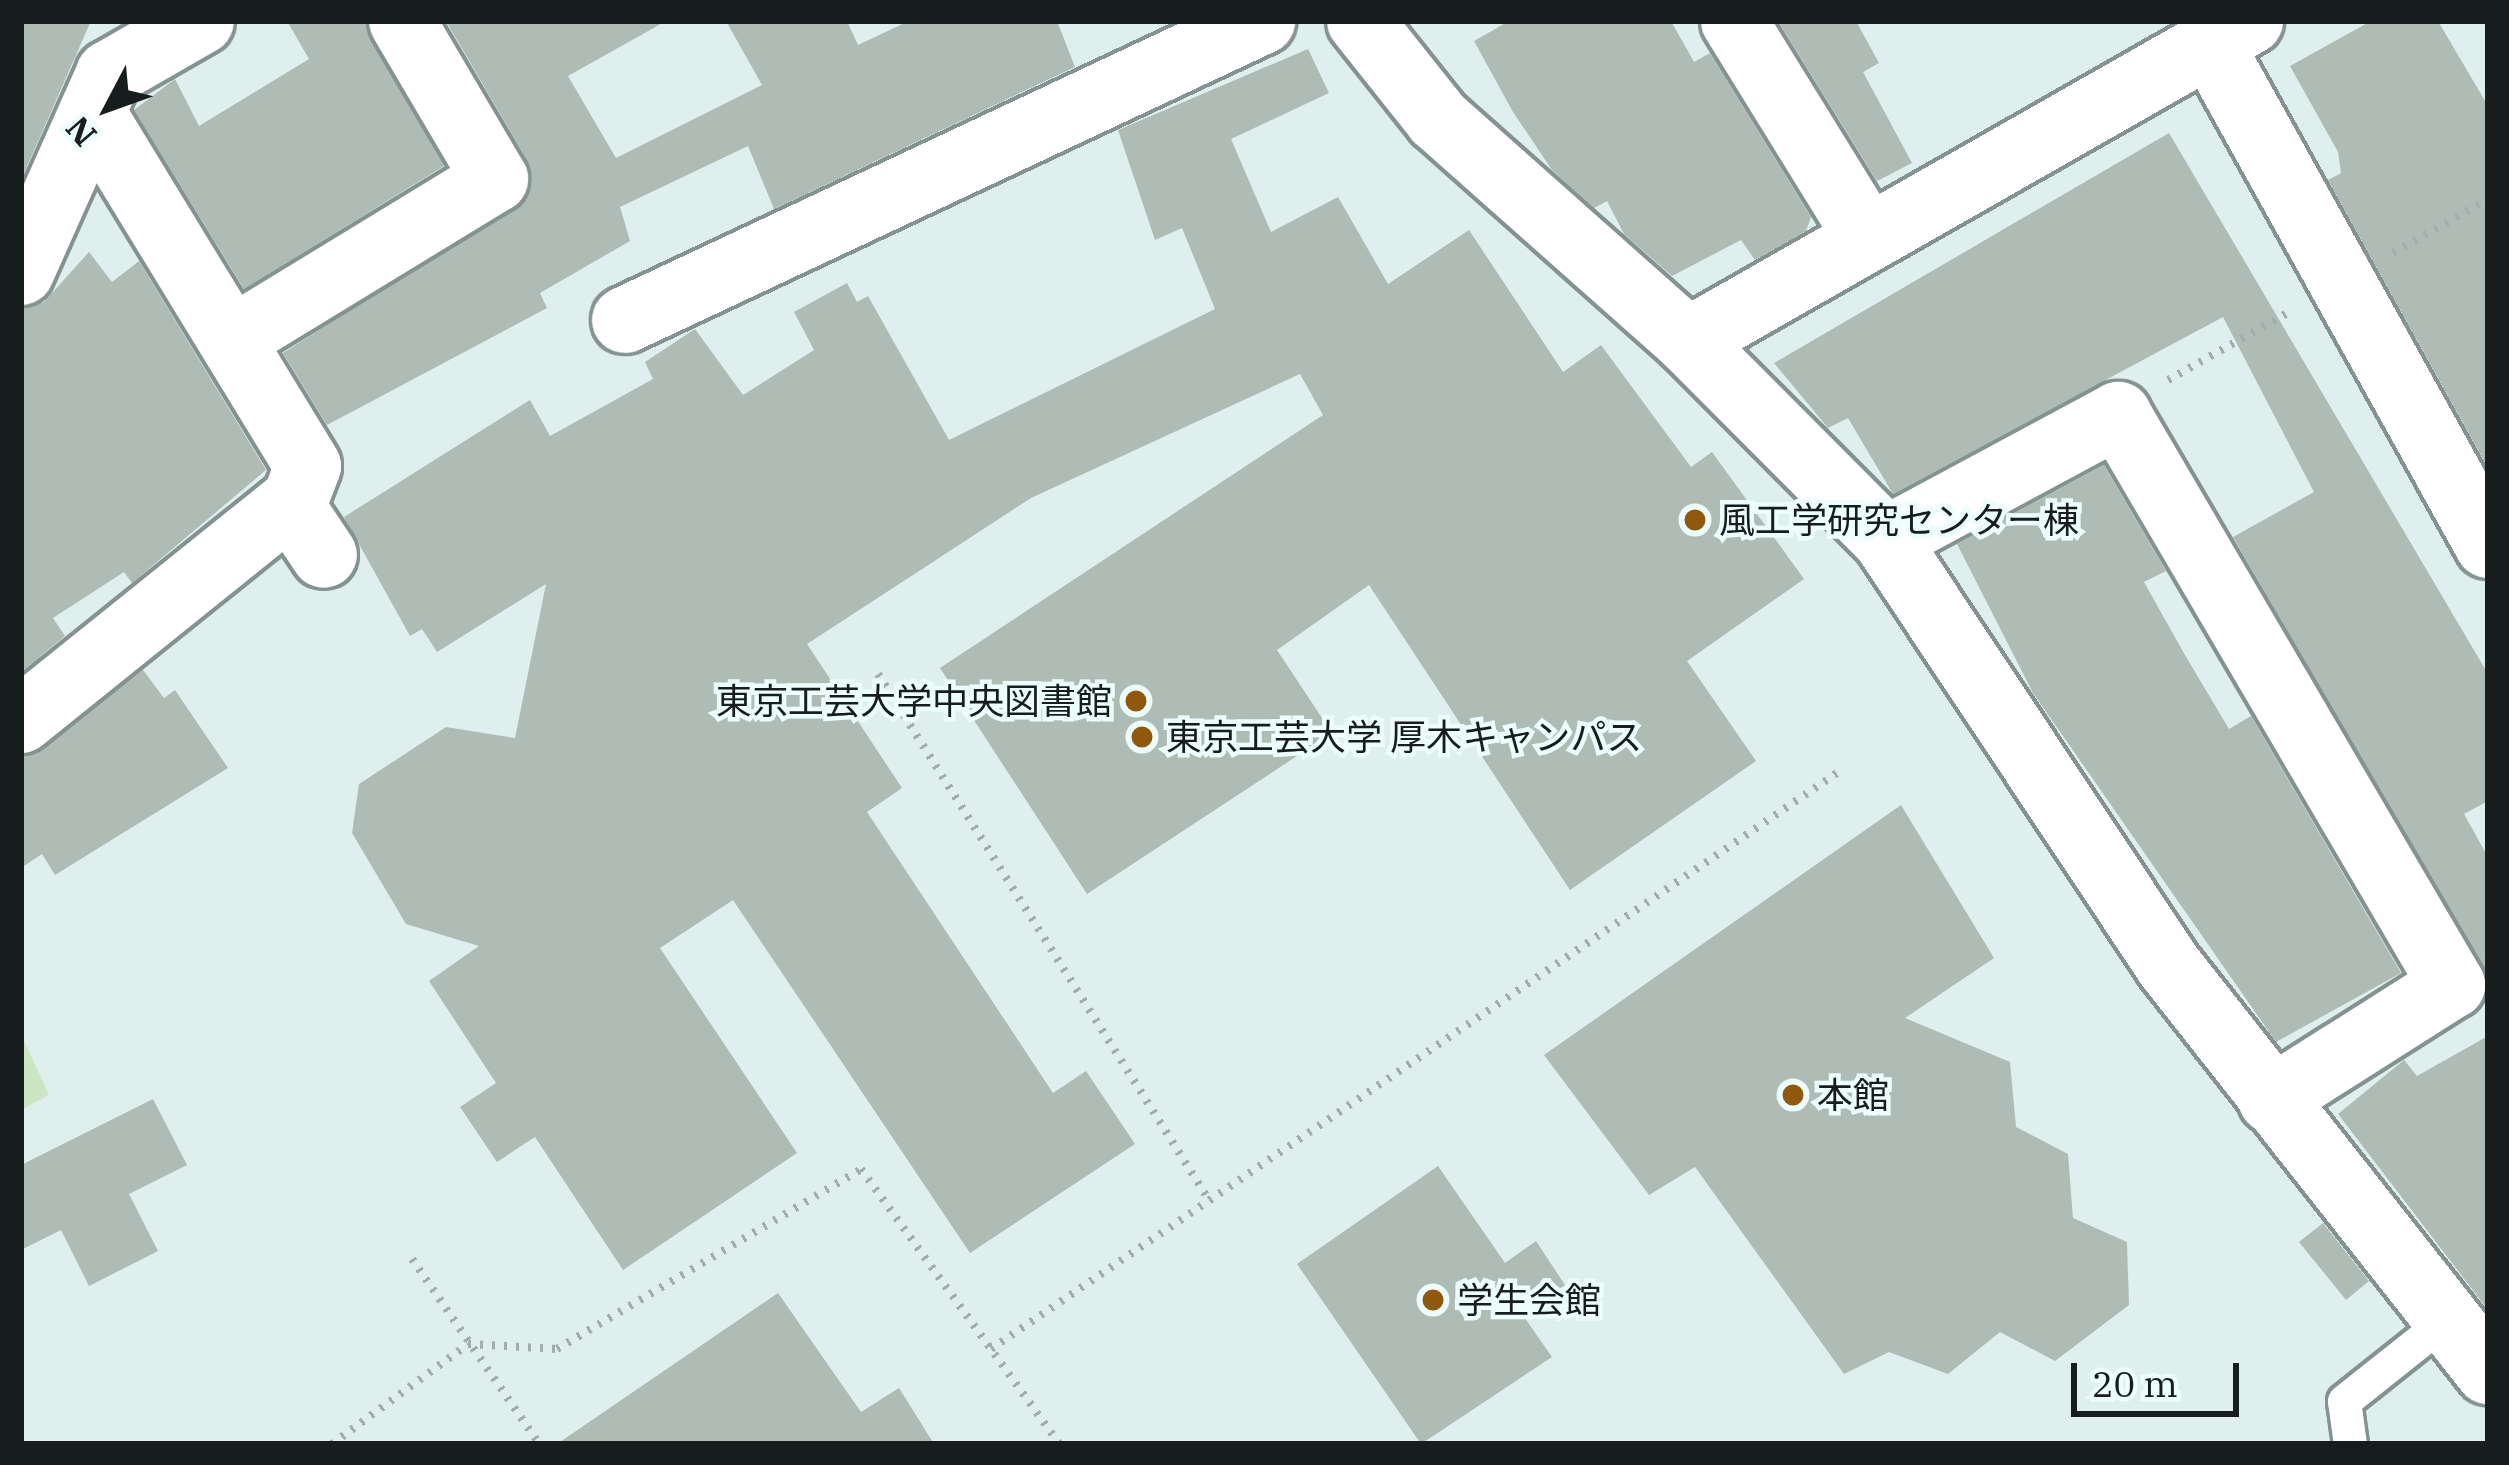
<!DOCTYPE html>
<html>
<head>
<meta charset="utf-8">
<style>
	body { margin:0 }
	#map { position:relative; width:2509px; height:1465px; overflow:hidden; background:#dfefed; font-family:"IBM Plex Serif","Noto Sans JP",serif }
	div>[style] { position:absolute }
	.green>* { inset:0; background:#cae6c3 }
	.building>* { inset:0; background:#afbcb5 }
	.path>* { height:8px; margin-top:-4px; transform-origin:0; background:repeating-linear-gradient(90deg,#a1aeac 0 3px,transparent 0 12px) }
	.roads { filter:drop-shadow(3px 0 #849391) drop-shadow(-3px 0 #849391) drop-shadow(0 3px #849391) drop-shadow(0 -3px #849391) }
	.lane>* { height:33px; margin:-16.5px; padding:0 16.5px; transform-origin:16.5px; border-radius:16.5px; background:#fff }
	.street>* { height:66px; margin:-33px; padding:0 33px; transform-origin:33px; border-radius:33px; background:#fff }
	.dots>* { width:33px; height:33px; translate:-50% -50%; box-sizing:border-box; border:6px solid #ecfdfb; border-radius:50% }
	span { translate:-50% -50%; white-space:nowrap; text-align:center; line-height:1.15; -webkit-text-stroke:9px #ecfdfb; paint-order:stroke }
	.poi-label { font-size:36px; color:#171d1c }
	.left { translate:0 -50%; text-align:left }
	.right { translate:-100% -50%; text-align:right }
	.frame { position:absolute; inset:0; border:24px solid #171d1c; pointer-events:none }
	.north { position:absolute; left:48px; top:48px; width:120px; height:120px; -webkit-text-stroke:9px #ecfdfb; paint-order:stroke; rotate:229deg; font-size:33px; font-weight:700; line-height:48px; text-align:center; color:#171d1c }
	.north::after { content:''; display:block; margin:auto; width:42px; height:54px; background:#171d1c; clip-path:polygon(50% 0,100% 100%,50% 72%,0 100%) }
	.scale { position:absolute; left:2071px; top:1363px; width:168px; height:54px; box-sizing:border-box; border:6px solid #171d1c; border-top:0; padding-left:15px; font-size:36px; line-height:42px; white-space:nowrap; color:#171d1c; -webkit-text-stroke:9px #ecfdfb; paint-order:stroke }
</style>
</head>
<body>
<div id="map">
	<div class="green">
		<div style="clip-path:polygon(21px 1034px,49px 1095px,21px 1110px)"></div>
	</div>
	<div class="building">
		<div style="clip-path:polygon(21px 21px,91px 21px,21px 180px)"></div>
		<div style="clip-path:polygon(287px 21px,365px 21px,444px 166px,244px 289px,134px 110px,175px 79px,199px 126px,309px 59px)"></div>
		<div style="clip-path:polygon(446px 21px,666px 21px,568px 76px,616px 158px,762px 85px,726px 21px,847px 21px,858px 45px,909px 21px,1057px 21px,1075px 67px,774px 209px,748px 146px,620px 207px,630px 241px,540px 293px,547px 308px,327px 425px,283px 353px,528px 196px,527px 160px)"></div>
		<div style="clip-path:polygon(1509px 21px,1671px 21px,1694px 62px,1710px 53px,1811px 217px,1806px 231px,1755px 260px,1741px 240px,1672px 276px,1624px 234px,1607px 201px,1594px 208px,1552px 170px,1513px 112px,1474px 41px)"></div>
		<div style="clip-path:polygon(1778px 21px,1856px 21px,1879px 63px,1863px 72px,1912px 163px,1877px 181px)"></div>
		<div style="clip-path:polygon(2371px 21px,2438px 21px,2488px 106px,2488px 468px,2328px 180px,2341px 173px,2338px 152px,2290px 66px)"></div>
		<div style="clip-path:polygon(1308px 49px,1329px 93px,1231px 139px,1271px 232px,1338px 197px,1388px 284px,1469px 230px,1563px 372px,1601px 345px,1691px 467px,1712px 452px,1804px 579px,1687px 661px,1756px 761px,1570px 890px,1369px 585px,1277px 650px,1332px 733px,1087px 894px,940px 668px,1323px 415px,1300px 374px,1031px 498px,807px 644px,902px 788px,867px 812px,1053px 1093px,1086px 1071px,1135px 1144px,970px 1253px,733px 900px,660px 948px,797px 1153px,623px 1270px,535px 1137px,497px 1162px,460px 1107px,496px 1083px,429px 981px,479px 946px,406px 924px,352px 833px,359px 784px,446px 727px,515px 738px,546px 584px,437px 652px,422px 629px,410px 636px,344px 517px,530px 400px,550px 436px,653px 379px,645px 362px,695px 329px,743px 395px,814px 350px,794px 312px,847px 283px,857px 302px,868px 296px,949px 440px,1215px 309px,1182px 228px,1155px 240px,1118px 130px)"></div>
		<div style="clip-path:polygon(2169px 133px,2488px 674px,2488px 801px,2464px 814px,2488px 857px,2488px 978px,2233px 537px,2314px 492px,2223px 317px,1893px 494px,1848px 418px,1828px 428px,1774px 363px)"></div>
		<div style="clip-path:polygon(89px 252px,112px 282px,139px 261px,266px 470px,132px 583px,124px 572px,53px 618px,65px 636px,21px 672px,21px 309px,44px 302px)"></div>
		<div style="clip-path:polygon(2104px 465px,2166px 571px,2144px 582px,2185px 655px,2229px 729px,2251px 716px,2401px 973px,2276px 1042px,2033px 693px,1957px 544px)"></div>
		<div style="clip-path:polygon(143px 670px,164px 698px,175px 690px,228px 768px,55px 875px,42px 854px,21px 868px,21px 757px)"></div>
		<div style="clip-path:polygon(1901px 805px,1994px 958px,1905px 1018px,2010px 1062px,2016px 1127px,2068px 1154px,2073px 1218px,2127px 1242px,2129px 1305px,2055px 1361px,2000px 1332px,1948px 1374px,1889px 1352px,1844px 1374px,1695px 1167px,1649px 1195px,1544px 1055px)"></div>
		<div style="clip-path:polygon(2488px 1036px,2488px 1310px,2338px 1114px,2404px 1060px,2417px 1076px)"></div>
		<div style="clip-path:polygon(153px 1099px,187px 1165px,129px 1194px,158px 1251px,89px 1286px,61px 1230px,21px 1250px,21px 1165px)"></div>
		<div style="clip-path:polygon(1438px 1166px,1505px 1263px,1536px 1241px,1565px 1285px,1522px 1314px,1552px 1357px,1421px 1444px,1297px 1264px)"></div>
		<div style="clip-path:polygon(2323px 1223px,2369px 1281px,2346px 1300px,2299px 1242px)"></div>
		<div style="clip-path:polygon(778px 1293px,861px 1412px,899px 1388px,934px 1444px,557px 1444px)"></div>
	</div>
	<div class="path">
		<div style="left:2393px;top:253px;width:109px;rotate:-29.6deg"></div>
		<div style="left:2168px;top:380px;width:141px;rotate:-29.3deg"></div>
		<div style="left:878px;top:674px;width:621px;rotate:57.82deg"></div>
		<div style="left:412px;top:1259px;width:224px;rotate:55.5deg"></div>
		<div style="left:991px;top:1349px;width:1031px;rotate:-34.25deg"></div>
		<div style="left:332px;top:1444px;width:169px;rotate:-36.3deg"></div>
		<div style="left:468px;top:1344px;width:89px;rotate:3.2deg"></div>
		<div style="left:557px;top:1349px;width:353px;rotate:-30.6deg"></div>
		<div style="left:861px;top:1169px;width:339px;rotate:54.2deg"></div>
	</div>
	<div class="roads">
		<div class="lane">
			<div style="left:2350px;top:1444px;width:43px;rotate:-97.9deg"></div>
			<div style="left:2344px;top:1401px;width:130px;rotate:-38.5deg"></div>
		</div>
		<div class="street">
			<div style="left:1360px;top:21px;width:125px;rotate:51.5deg"></div>
			<div style="left:1438px;top:119px;width:334px;rotate:41.6deg"></div>
			<div style="left:1688px;top:341px;width:281px;rotate:45.1deg"></div>
			<div style="left:1886px;top:540px;width:511px;rotate:56.4deg"></div>
			<div style="left:2169px;top:966px;width:516px;rotate:51.77deg"></div>
			<div style="left:1734px;top:21px;width:253px;rotate:58.3deg"></div>
			<div style="left:2210px;top:44px;width:573px;rotate:60.97deg"></div>
			<div style="left:21px;top:272px;width:217px;rotate:-66deg"></div>
			<div style="left:109px;top:74px;width:106px;rotate:-29.9deg"></div>
			<div style="left:625px;top:320px;width:704px;rotate:-25.14deg"></div>
			<div style="left:233px;top:339px;width:307px;rotate:-31.4deg"></div>
			<div style="left:495px;top:179px;width:183px;rotate:-120.5deg"></div>
			<div style="left:1688px;top:341px;width:647px;rotate:-29.66deg"></div>
			<div style="left:290px;top:504px;width:61px;rotate:56.3deg"></div>
			<div style="left:1886px;top:540px;width:264px;rotate:-28.3deg"></div>
			<div style="left:2118px;top:415px;width:661px;rotate:59.63deg"></div>
			<div style="left:2452px;top:985px;width:214px;rotate:147.6deg"></div>
			<div style="left:21px;top:720px;width:351px;rotate:-38.8deg"></div>
			<div style="left:295px;top:500px;width:36px;rotate:-69deg"></div>
			<div style="left:308px;top:466px;width:410px;rotate:-121.4deg"></div>
		</div>
	</div>
	<div class="dots">
		<div style="left:1695px;top:520px;background:#8f580d"></div>
		<div style="left:1136px;top:701px;background:#8f580d"></div>
		<div style="left:1142px;top:737px;background:#8f580d"></div>
		<div style="left:1793px;top:1095px;background:#8f580d"></div>
		<div style="left:1433px;top:1300px;background:#8f580d"></div>
	</div>
	<div class="poi-label">
		<span class="left" style="left:1719px;top:520px">風工学研究センター棟</span>
		<span class="right" style="left:1112px;top:701px">東京工芸大学中央図書館</span>
		<span class="left" style="left:1166px;top:737px">東京工芸大学 厚木キャンパス</span>
		<span class="left" style="left:1817px;top:1095px">本館</span>
		<span class="left" style="left:1457px;top:1300px">学生会館</span>
	</div>
	<div class="frame"></div>
	<div class="north">N</div>
	<div class="scale">20 m</div>
</div>
</body>
</html>
